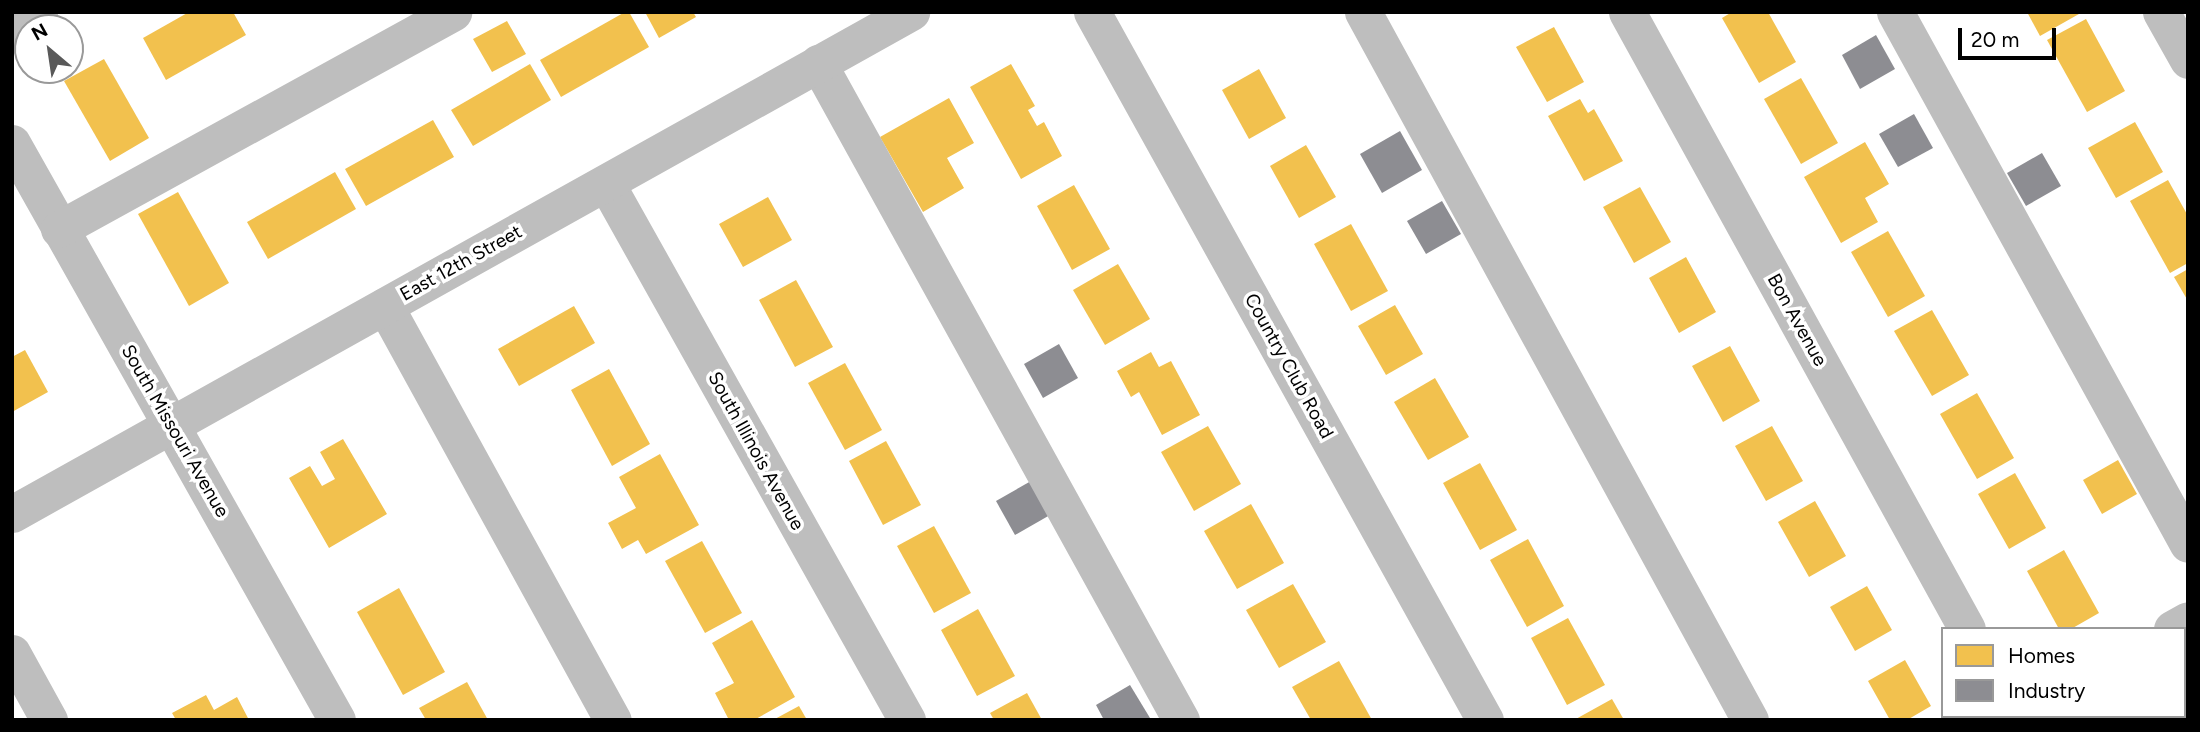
<!DOCTYPE html>
<html>
<head>
<meta charset="utf-8">
<style>
	body { margin:0 }
	#map { position:relative; width:2200px; height:732px; overflow:hidden; background:#fff; font-family:Figtree,sans-serif }
	div>[style] { position:absolute }
	.homes>* { inset:0; background:#f2c14e }
	.industry>* { inset:0; background:#8d8d92 }
	.minor>* { height:37px; margin:-18.5px; padding:0 18.5px; transform-origin:18.5px; border-radius:18.5px; background:#bebebe }
	span { translate:-50% -50%; white-space:nowrap; text-align:center; line-height:1.15; -webkit-text-stroke:7px #fff; paint-order:stroke }
	.street-label { font-size:19px; color:#000 }
	.frame { position:absolute; inset:0; border:14px solid #000; pointer-events:none }
	.legend { position:absolute; left:1941px; top:627px; width:245px; height:91px; box-sizing:border-box; background:#fff; border:2px solid #999; margin:0; padding:9px 12px; list-style:none; font-size:21px; color:#000 }
	.legend li { display:flex; align-items:center; gap:14px; height:35px }
	.legend b { width:35px; border:2px solid #999 }
	.north { position:absolute; left:14px; top:14px; width:70px; height:70px; box-sizing:border-box; background:#fff; border:2px solid #999; border-radius:50%; rotate:331deg; font-size:19px; font-weight:700; line-height:28px; text-align:center; color:#000 }
	.north::after { content:''; display:block; margin:auto; width:24px; height:32px; background:#595959; clip-path:polygon(50% 0,100% 100%,50% 72%,0 100%) }
	.scale { position:absolute; left:1958px; top:28px; width:98px; height:32px; box-sizing:border-box; border:4px solid #000; border-top:0; padding-left:9px; font-size:21px; line-height:24px; white-space:nowrap; color:#000; -webkit-text-stroke:5px #fff; paint-order:stroke }
</style>
</head>
<body>
<div id="map">
	<div class="homes">
		<div style="clip-path:polygon(189px 12px,233px 12px,246px 35px,166px 80px,143px 38px)"></div>
		<div style="clip-path:polygon(625px 12px,629px 12px,649px 47px,561px 97px,540px 60px)"></div>
		<div style="clip-path:polygon(645px 12px,693px 12px,696px 17px,659px 38px)"></div>
		<div style="clip-path:polygon(1732px 12px,1768px 12px,1796px 62px,1759px 83px,1722px 18px)"></div>
		<div style="clip-path:polygon(2027px 12px,2077px 12px,2079px 14px,2040px 36px)"></div>
		<div style="clip-path:polygon(2086px 19px,2125px 91px,2087px 112px,2047px 40px)"></div>
		<div style="clip-path:polygon(507px 21px,526px 54px,492px 72px,473px 39px)"></div>
		<div style="clip-path:polygon(1554px 27px,1584px 82px,1547px 102px,1516px 47px)"></div>
		<div style="clip-path:polygon(104px 59px,149px 138px,110px 161px,64px 81px)"></div>
		<div style="clip-path:polygon(530px 64px,551px 100px,473px 146px,451px 110px)"></div>
		<div style="clip-path:polygon(1011px 64px,1035px 106px,1028px 110px,1037px 126px,1044px 122px,1062px 156px,1021px 179px,970px 87px)"></div>
		<div style="clip-path:polygon(1259px 69px,1286px 118px,1249px 139px,1222px 90px)"></div>
		<div style="clip-path:polygon(1801px 78px,1838px 143px,1801px 164px,1764px 99px)"></div>
		<div style="clip-path:polygon(949px 98px,974px 143px,947px 158px,964px 188px,923px 212px,880px 137px)"></div>
		<div style="clip-path:polygon(1580px 99px,1588px 113px,1594px 109px,1623px 161px,1584px 181px,1548px 116px)"></div>
		<div style="clip-path:polygon(433px 120px,454px 157px,366px 206px,345px 169px)"></div>
		<div style="clip-path:polygon(2135px 122px,2163px 172px,2116px 198px,2088px 148px)"></div>
		<div style="clip-path:polygon(1865px 142px,1889px 184px,1865px 198px,1878px 222px,1841px 243px,1804px 177px)"></div>
		<div style="clip-path:polygon(1306px 145px,1336px 197px,1299px 218px,1270px 166px)"></div>
		<div style="clip-path:polygon(335px 172px,356px 209px,268px 259px,247px 222px)"></div>
		<div style="clip-path:polygon(2168px 180px,2188px 216px,2188px 263px,2170px 273px,2130px 201px)"></div>
		<div style="clip-path:polygon(1074px 185px,1110px 249px,1072px 270px,1037px 206px)"></div>
		<div style="clip-path:polygon(1640px 187px,1671px 242px,1634px 263px,1603px 207px)"></div>
		<div style="clip-path:polygon(178px 192px,229px 283px,189px 306px,138px 214px)"></div>
		<div style="clip-path:polygon(768px 197px,792px 240px,743px 267px,719px 224px)"></div>
		<div style="clip-path:polygon(1351px 224px,1388px 291px,1351px 311px,1314px 244px)"></div>
		<div style="clip-path:polygon(1888px 231px,1925px 296px,1888px 317px,1851px 252px)"></div>
		<div style="clip-path:polygon(1686px 257px,1716px 312px,1679px 333px,1649px 278px)"></div>
		<div style="clip-path:polygon(1118px 264px,1150px 319px,1105px 345px,1073px 290px)"></div>
		<div style="clip-path:polygon(2188px 269px,2188px 301px,2174px 277px)"></div>
		<div style="clip-path:polygon(796px 280px,833px 347px,795px 367px,759px 300px)"></div>
		<div style="clip-path:polygon(1395px 305px,1423px 354px,1386px 375px,1358px 326px)"></div>
		<div style="clip-path:polygon(574px 306px,595px 343px,519px 386px,498px 349px)"></div>
		<div style="clip-path:polygon(1932px 310px,1969px 375px,1932px 396px,1894px 331px)"></div>
		<div style="clip-path:polygon(1730px 346px,1760px 401px,1723px 422px,1692px 366px)"></div>
		<div style="clip-path:polygon(25px 350px,48px 392px,12px 412px,12px 357px)"></div>
		<div style="clip-path:polygon(1151px 352px,1159px 367px,1171px 361px,1200px 415px,1162px 435px,1139px 392px,1131px 397px,1117px 371px)"></div>
		<div style="clip-path:polygon(845px 363px,882px 430px,845px 450px,808px 383px)"></div>
		<div style="clip-path:polygon(609px 369px,650px 444px,612px 466px,571px 390px)"></div>
		<div style="clip-path:polygon(1435px 378px,1469px 437px,1428px 460px,1394px 402px)"></div>
		<div style="clip-path:polygon(1977px 393px,2014px 458px,1977px 479px,1940px 414px)"></div>
		<div style="clip-path:polygon(1208px 426px,1241px 484px,1194px 511px,1161px 452px)"></div>
		<div style="clip-path:polygon(1772px 426px,1803px 481px,1766px 501px,1735px 446px)"></div>
		<div style="clip-path:polygon(343px 439px,387px 514px,329px 548px,289px 478px,310px 466px,322px 486px,335px 479px,320px 452px)"></div>
		<div style="clip-path:polygon(886px 441px,921px 505px,883px 525px,849px 461px)"></div>
		<div style="clip-path:polygon(660px 454px,699px 525px,646px 554px,638px 540px,622px 549px,608px 523px,636px 508px,619px 477px)"></div>
		<div style="clip-path:polygon(2118px 460px,2137px 494px,2102px 514px,2083px 480px)"></div>
		<div style="clip-path:polygon(1480px 463px,1517px 530px,1480px 550px,1443px 483px)"></div>
		<div style="clip-path:polygon(2015px 473px,2046px 528px,2009px 549px,1978px 494px)"></div>
		<div style="clip-path:polygon(1815px 501px,1846px 556px,1809px 577px,1778px 522px)"></div>
		<div style="clip-path:polygon(1251px 504px,1284px 563px,1237px 589px,1204px 531px)"></div>
		<div style="clip-path:polygon(934px 526px,971px 593px,934px 613px,897px 546px)"></div>
		<div style="clip-path:polygon(1528px 539px,1564px 606px,1527px 627px,1490px 560px)"></div>
		<div style="clip-path:polygon(702px 541px,742px 613px,705px 633px,665px 561px)"></div>
		<div style="clip-path:polygon(2064px 550px,2099px 613px,2071px 629px,2059px 629px,2027px 571px)"></div>
		<div style="clip-path:polygon(1293px 584px,1326px 642px,1279px 668px,1246px 610px)"></div>
		<div style="clip-path:polygon(1867px 586px,1892px 630px,1855px 651px,1830px 607px)"></div>
		<div style="clip-path:polygon(399px 588px,445px 672px,403px 695px,357px 612px)"></div>
		<div style="clip-path:polygon(978px 609px,1015px 676px,977px 696px,941px 630px)"></div>
		<div style="clip-path:polygon(1568px 618px,1605px 685px,1567px 705px,1531px 638px)"></div>
		<div style="clip-path:polygon(752px 620px,795px 697px,754px 720px,729px 720px,715px 693px,734px 683px,712px 643px)"></div>
		<div style="clip-path:polygon(1905px 660px,1931px 706px,1907px 720px,1890px 720px,1868px 681px)"></div>
		<div style="clip-path:polygon(1339px 661px,1372px 720px,1311px 720px,1292px 687px)"></div>
		<div style="clip-path:polygon(467px 682px,488px 720px,426px 720px,419px 708px)"></div>
		<div style="clip-path:polygon(1027px 693px,1042px 720px,994px 720px,990px 713px)"></div>
		<div style="clip-path:polygon(206px 695px,214px 710px,237px 697px,249px 720px,176px 720px,172px 713px)"></div>
		<div style="clip-path:polygon(2184px 698px,2188px 720px,2137px 720px,2184px 716px)"></div>
		<div style="clip-path:polygon(1612px 699px,1624px 720px,1574px 720px)"></div>
		<div style="clip-path:polygon(799px 706px,807px 720px,773px 720px)"></div>
	</div>
	<div class="industry">
		<div style="clip-path:polygon(1876px 35px,1895px 69px,1860px 89px,1842px 55px)"></div>
		<div style="clip-path:polygon(1914px 114px,1933px 148px,1898px 167px,1879px 134px)"></div>
		<div style="clip-path:polygon(1400px 131px,1422px 170px,1382px 193px,1360px 154px)"></div>
		<div style="clip-path:polygon(2042px 153px,2061px 186px,2026px 206px,2007px 173px)"></div>
		<div style="clip-path:polygon(1442px 201px,1461px 234px,1426px 254px,1407px 221px)"></div>
		<div style="clip-path:polygon(1059px 344px,1078px 378px,1043px 398px,1024px 364px)"></div>
		<div style="clip-path:polygon(1031px 481px,1050px 515px,1015px 535px,996px 501px)"></div>
		<div style="clip-path:polygon(1130px 685px,1150px 718px,1104px 720px,1096px 705px)"></div>
	</div>
	<div class="minor">
		<div style="left:1092px;top:12px;width:810px;rotate:60.97deg"></div>
		<div style="left:1363px;top:12px;width:807px;rotate:61.34deg"></div>
		<div style="left:1627px;top:12px;width:704px;rotate:61.14deg"></div>
		<div style="left:1895px;top:12px;width:607px;rotate:61.16deg"></div>
		<div style="left:2161px;top:12px;width:55px;rotate:60.6deg"></div>
		<div style="left:12px;top:27px;width:31px;rotate:-29deg"></div>
		<div style="left:818px;top:63px;width:751px;rotate:61.08deg"></div>
		<div style="left:12px;top:143px;width:662px;rotate:60.61deg"></div>
		<div style="left:606px;top:183px;width:616px;rotate:60.73deg"></div>
		<div style="left:59px;top:229px;width:450px;rotate:-28.8deg"></div>
		<div style="left:385px;top:306px;width:473px;rotate:61.2deg"></div>
		<div style="left:12px;top:514px;width:1030px;rotate:-29.18deg"></div>
		<div style="left:2172px;top:629px;width:18px;rotate:-29deg"></div>
		<div style="left:12px;top:653px;width:77px;rotate:61.1deg"></div>
		<div style="left:2010px;top:720px;width:7px;rotate:-34deg"></div>
	</div>
	<div class="street-label">
		<span style="left:461px;top:263px;rotate:-29deg">East 12th Street</span>
		<span style="left:1797px;top:320px;rotate:61deg">Bon Avenue</span>
		<span style="left:1289px;top:366px;rotate:61deg">Country Club Road</span>
		<span style="left:175px;top:431px;rotate:60deg">South Missouri Avenue</span>
		<span style="left:756px;top:451px;rotate:61deg">South Illinois Avenue</span>
	</div>
	<div class="frame"></div>
	<ul class="legend">
	<li><b style="height:19px;background:#f2c14e"></b>Homes</li>
	<li><b style="height:19px;background:#8d8d92"></b>Industry</li>
	</ul>
	<div class="north">N</div>
	<div class="scale">20 m</div>
</div>
</body>
</html>
